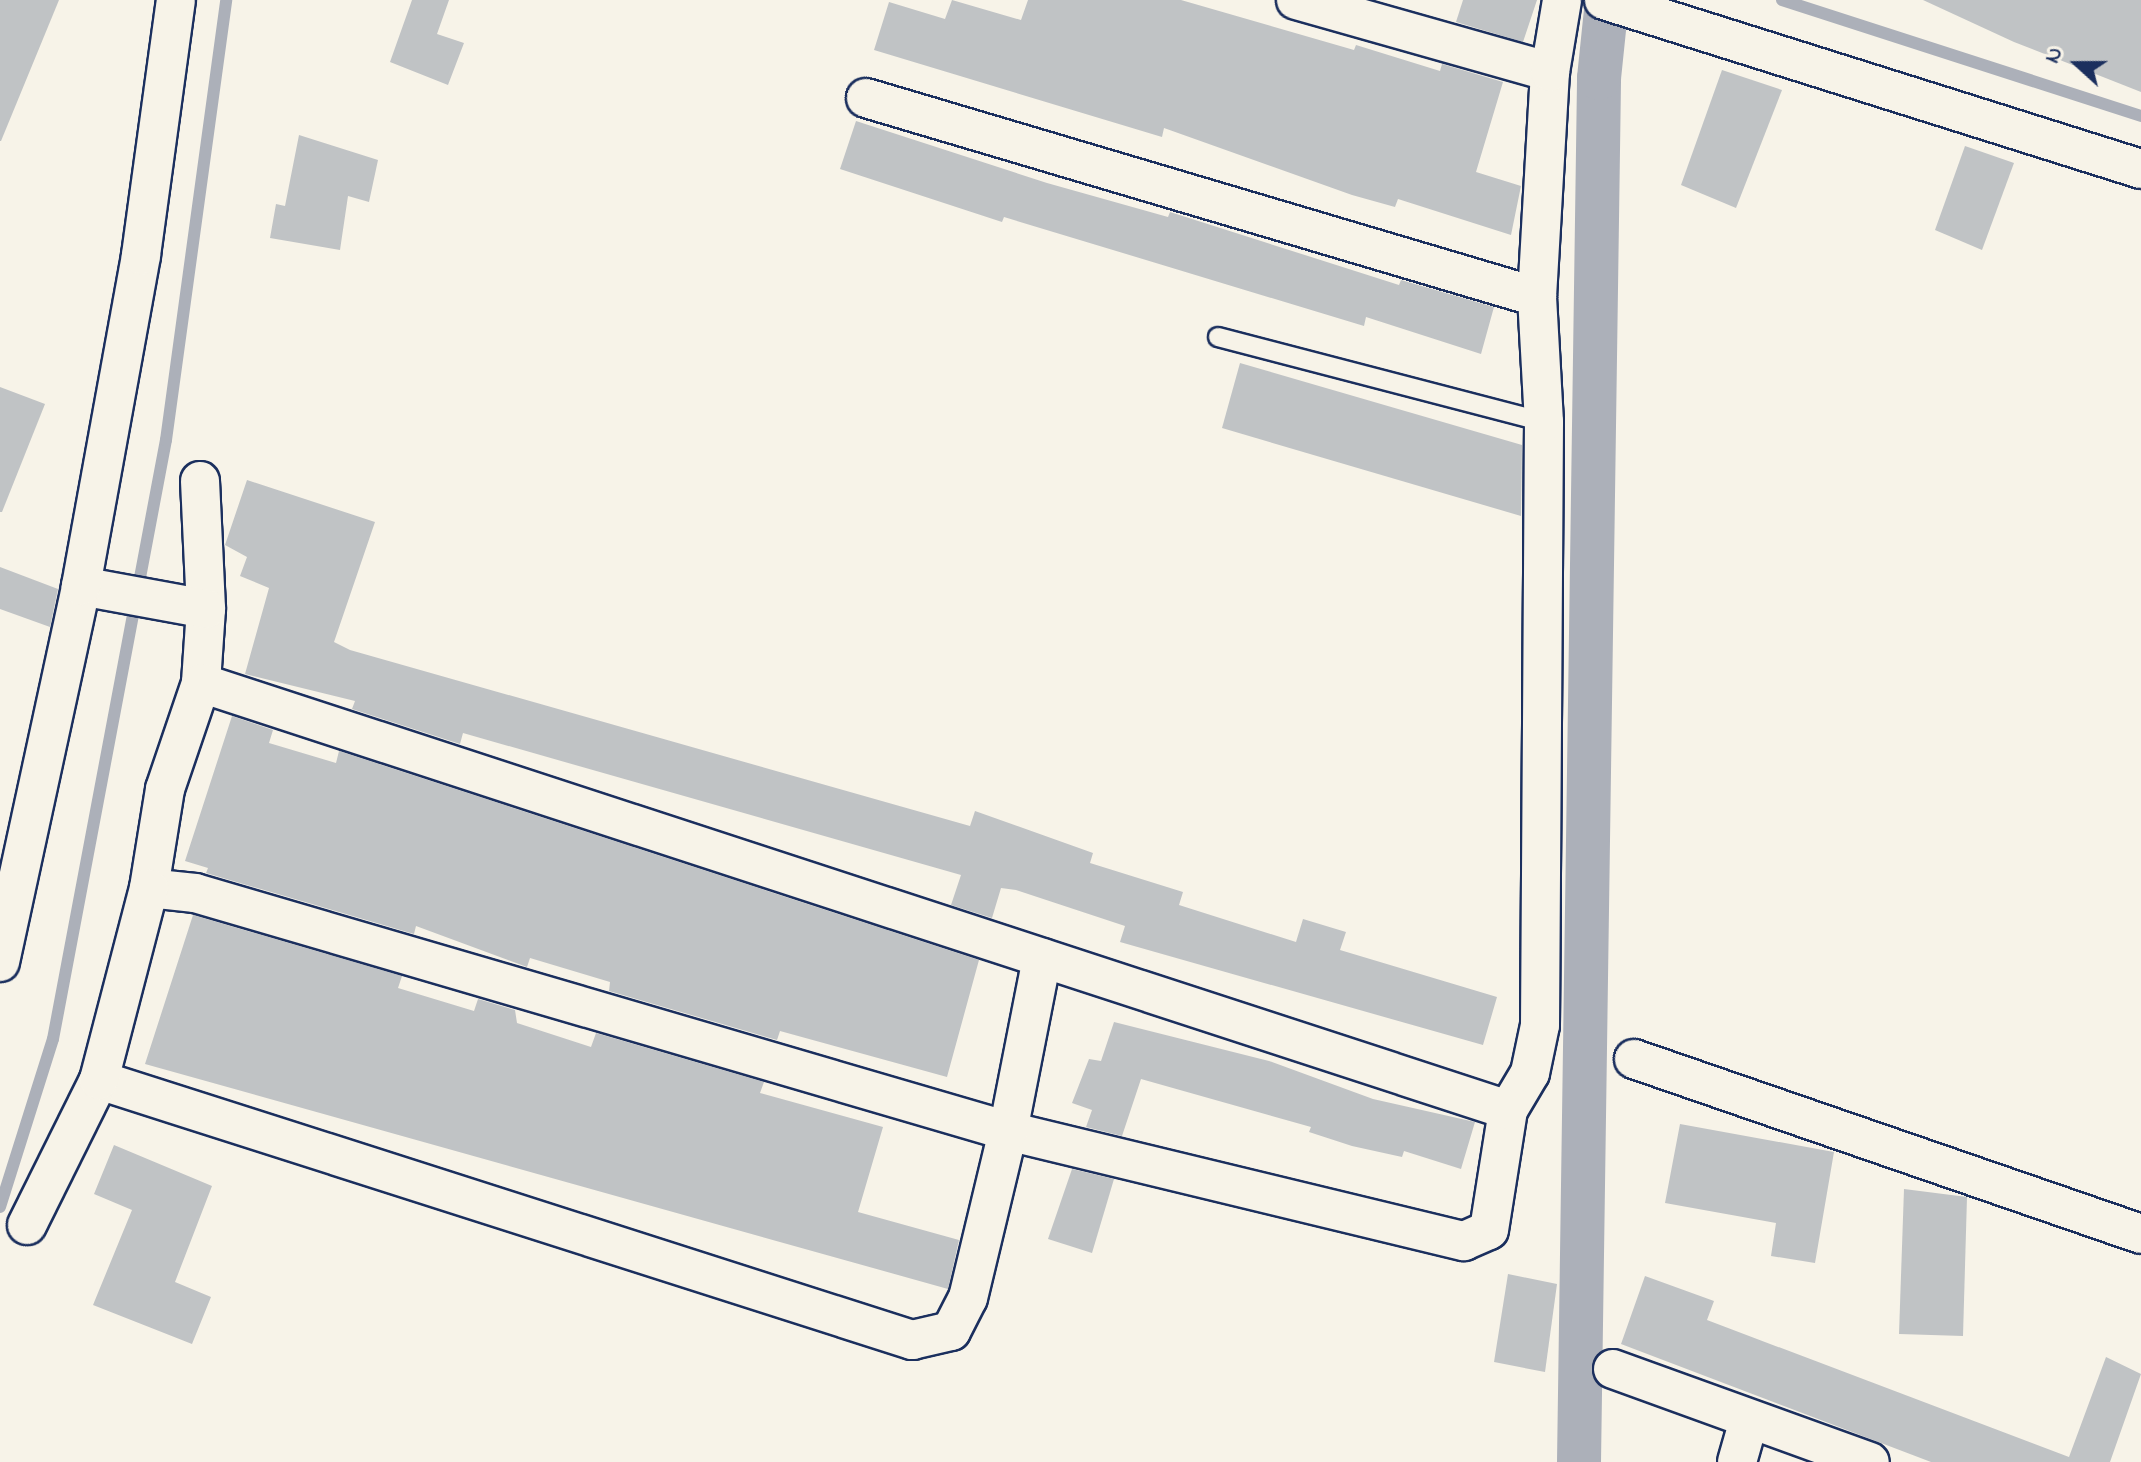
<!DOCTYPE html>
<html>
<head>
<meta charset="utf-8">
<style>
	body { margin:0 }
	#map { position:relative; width:2141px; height:1462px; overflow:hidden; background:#f7f3e8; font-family:"Indie Flower",sans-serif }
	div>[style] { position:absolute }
	.stream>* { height:12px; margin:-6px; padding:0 6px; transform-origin:6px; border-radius:6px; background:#acb0b9 }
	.canal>* { height:44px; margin:-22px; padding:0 22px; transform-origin:22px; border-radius:22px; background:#acb0b9 }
	.building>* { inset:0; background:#c0c3c5 }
	.roads { filter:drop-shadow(2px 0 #1b2f5e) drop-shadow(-2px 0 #1b2f5e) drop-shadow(0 2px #1b2f5e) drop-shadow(0 -2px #1b2f5e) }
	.lane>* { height:18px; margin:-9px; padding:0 9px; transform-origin:9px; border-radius:9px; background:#f7f3e8 }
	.street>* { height:38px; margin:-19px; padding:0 19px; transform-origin:19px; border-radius:19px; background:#f7f3e8 }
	span { translate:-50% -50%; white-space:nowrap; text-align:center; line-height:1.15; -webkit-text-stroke:6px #f7f3e8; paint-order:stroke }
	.north { position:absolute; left:2037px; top:24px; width:80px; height:80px; -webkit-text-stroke:6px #f7f3e8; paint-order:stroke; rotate:291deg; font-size:22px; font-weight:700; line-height:32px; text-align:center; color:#1b2f5e }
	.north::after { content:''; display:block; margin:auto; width:28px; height:36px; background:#1b2f5e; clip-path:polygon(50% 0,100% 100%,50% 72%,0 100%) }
</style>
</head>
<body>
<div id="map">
	<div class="stream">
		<div style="left:1782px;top:0;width:377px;rotate:17.9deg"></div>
		<div style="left:0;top:1207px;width:176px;rotate:-72.5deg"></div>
		<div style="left:53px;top:1039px;width:610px;rotate:-79.32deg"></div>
		<div style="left:166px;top:440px;width:444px;rotate:-82.2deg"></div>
	</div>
	<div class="canal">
		<div style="left:1579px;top:1462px;width:1384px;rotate:-89.17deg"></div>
		<div style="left:1599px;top:78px;width:78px;rotate:-84.1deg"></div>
	</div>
	<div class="building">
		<div style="clip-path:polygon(0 0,59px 0,1px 141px,0 141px)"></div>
		<div style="clip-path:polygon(412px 0,449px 0,437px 34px,464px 43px,448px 85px,390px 62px)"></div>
		<div style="clip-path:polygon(952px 0,1021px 20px,1028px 0,1181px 0,1354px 50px,1356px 45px,1440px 71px,1442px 64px,1503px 82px,1476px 172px,1521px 186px,1511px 235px,1398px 199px,1395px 207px,1352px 195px,1164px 128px,1162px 137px,874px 50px,889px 2px,945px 19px)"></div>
		<div style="clip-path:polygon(1463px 0,1537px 0,1523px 42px,1456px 22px)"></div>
		<div style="clip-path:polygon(1923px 0,2141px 0,2141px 92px,2014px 42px)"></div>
		<div style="clip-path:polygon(1722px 70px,1782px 90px,1736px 208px,1681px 185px)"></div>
		<div style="clip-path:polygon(856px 121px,1047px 183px,1168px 217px,1170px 212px,1399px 285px,1401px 280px,1494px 307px,1481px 354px,1366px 317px,1364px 326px,1004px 217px,1002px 222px,840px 169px)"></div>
		<div style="clip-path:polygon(299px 135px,378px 160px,369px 202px,348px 196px,340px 250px,270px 238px,276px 204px,285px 206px)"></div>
		<div style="clip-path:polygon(1965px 146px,2014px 163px,1982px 250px,1935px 230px)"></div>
		<div style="clip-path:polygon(1240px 363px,1522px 445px,1521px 516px,1222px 428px)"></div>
		<div style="clip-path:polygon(0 387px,45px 404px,2px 512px,0 512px)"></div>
		<div style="clip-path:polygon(247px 480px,375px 522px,334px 642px,350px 650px,970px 826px,975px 811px,1093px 853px,1090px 863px,1183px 892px,1179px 905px,1296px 942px,1303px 919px,1346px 932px,1340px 950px,1497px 997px,1483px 1045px,1120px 942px,1125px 926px,1016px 890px,1001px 888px,992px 918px,951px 905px,961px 875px,463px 733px,460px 744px,352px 709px,355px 701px,245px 674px,269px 588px,240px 576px,247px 557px,225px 545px)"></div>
		<div style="clip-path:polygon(0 567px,58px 589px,50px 627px,0 609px)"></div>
		<div style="clip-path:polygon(232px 716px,273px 730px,269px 743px,336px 763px,339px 751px,979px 960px,947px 1077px,780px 1031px,777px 1040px,609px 991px,610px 982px,530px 958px,527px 967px,416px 926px,414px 934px,206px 873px,208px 868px,185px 861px)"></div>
		<div style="clip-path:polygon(193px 915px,402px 976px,398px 988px,474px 1011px,478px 999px,515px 1010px,517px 1023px,591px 1047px,596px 1033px,764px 1082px,760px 1093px,883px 1127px,858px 1212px,959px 1240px,948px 1289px,145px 1064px)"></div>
		<div style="clip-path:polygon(1114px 1022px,1269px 1061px,1373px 1099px,1475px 1122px,1461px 1169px,1404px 1151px,1402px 1157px,1352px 1146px,1309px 1132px,1311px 1127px,1141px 1079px,1122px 1136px,1086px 1127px,1092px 1110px,1072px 1103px,1089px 1059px,1101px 1061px)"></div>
		<div style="clip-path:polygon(1680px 1124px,1834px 1152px,1815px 1263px,1771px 1256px,1776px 1223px,1665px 1203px)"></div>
		<div style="clip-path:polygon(114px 1145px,212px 1186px,175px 1282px,211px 1297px,192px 1344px,93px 1305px,132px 1210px,94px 1194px)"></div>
		<div style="clip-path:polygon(1072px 1169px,1114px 1179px,1092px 1253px,1048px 1239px)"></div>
		<div style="clip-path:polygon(1904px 1189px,1967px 1197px,1963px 1336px,1899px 1334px)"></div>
		<div style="clip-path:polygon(1508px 1274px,1557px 1284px,1545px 1372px,1494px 1362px)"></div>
		<div style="clip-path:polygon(1645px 1276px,1714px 1301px,1707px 1320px,2069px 1457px,2106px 1357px,2141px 1374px,2110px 1462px,1931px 1462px,1621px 1344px)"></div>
	</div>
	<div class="roads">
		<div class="lane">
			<div style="left:1218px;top:337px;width:337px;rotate:14.6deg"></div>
		</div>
		<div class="street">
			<div style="left:1296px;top:0;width:264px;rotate:15.8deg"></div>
			<div style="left:1604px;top:0;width:563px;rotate:17.47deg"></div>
			<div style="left:866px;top:98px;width:700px;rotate:16.52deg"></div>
			<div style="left:200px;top:481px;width:128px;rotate:87.3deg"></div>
			<div style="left:206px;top:609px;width:74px;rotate:93.9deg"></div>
			<div style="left:81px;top:586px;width:127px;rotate:10.4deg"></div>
			<div style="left:1042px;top:958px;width:176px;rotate:101.1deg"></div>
			<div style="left:1008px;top:1131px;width:469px;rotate:13.6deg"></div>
			<div style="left:1464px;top:1241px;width:27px;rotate:-24deg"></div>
			<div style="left:1489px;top:1230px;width:121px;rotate:-81deg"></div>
			<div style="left:1508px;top:1110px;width:43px;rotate:-59.3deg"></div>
			<div style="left:1530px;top:1073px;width:49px;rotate:-78.2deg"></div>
			<div style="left:1540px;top:1025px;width:603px;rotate:-89.62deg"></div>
			<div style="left:1544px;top:422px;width:125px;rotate:-93.2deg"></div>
			<div style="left:1537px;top:297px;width:225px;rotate:-86.7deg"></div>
			<div style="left:1550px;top:72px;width:73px;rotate:-80.5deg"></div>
			<div style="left:0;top:962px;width:385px;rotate:-77.8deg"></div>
			<div style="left:81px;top:586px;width:336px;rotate:-79.7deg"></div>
			<div style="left:141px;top:255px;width:257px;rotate:-82.2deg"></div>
			<div style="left:1634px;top:1059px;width:536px;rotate:19.04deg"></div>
			<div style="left:99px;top:1080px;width:854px;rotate:17.73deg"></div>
			<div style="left:912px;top:1340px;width:40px;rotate:-13deg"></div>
			<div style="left:951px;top:1331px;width:37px;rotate:-63deg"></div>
			<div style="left:968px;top:1298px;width:172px;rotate:-76.5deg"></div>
			<div style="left:1008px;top:1131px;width:847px;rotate:-163.68deg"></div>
			<div style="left:195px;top:893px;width:46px;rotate:-173.8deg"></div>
			<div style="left:149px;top:888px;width:100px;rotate:-80.8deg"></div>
			<div style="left:165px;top:789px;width:112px;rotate:-71.2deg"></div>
			<div style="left:201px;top:683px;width:1375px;rotate:18.09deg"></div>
			<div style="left:27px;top:1225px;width:162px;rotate:-63.6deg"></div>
			<div style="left:99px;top:1080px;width:198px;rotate:-75.4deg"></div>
			<div style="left:1613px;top:1369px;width:273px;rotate:19.9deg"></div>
			<div style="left:1737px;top:1462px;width:44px;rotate:-74.1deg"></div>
		</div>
	</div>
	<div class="north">N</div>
</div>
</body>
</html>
